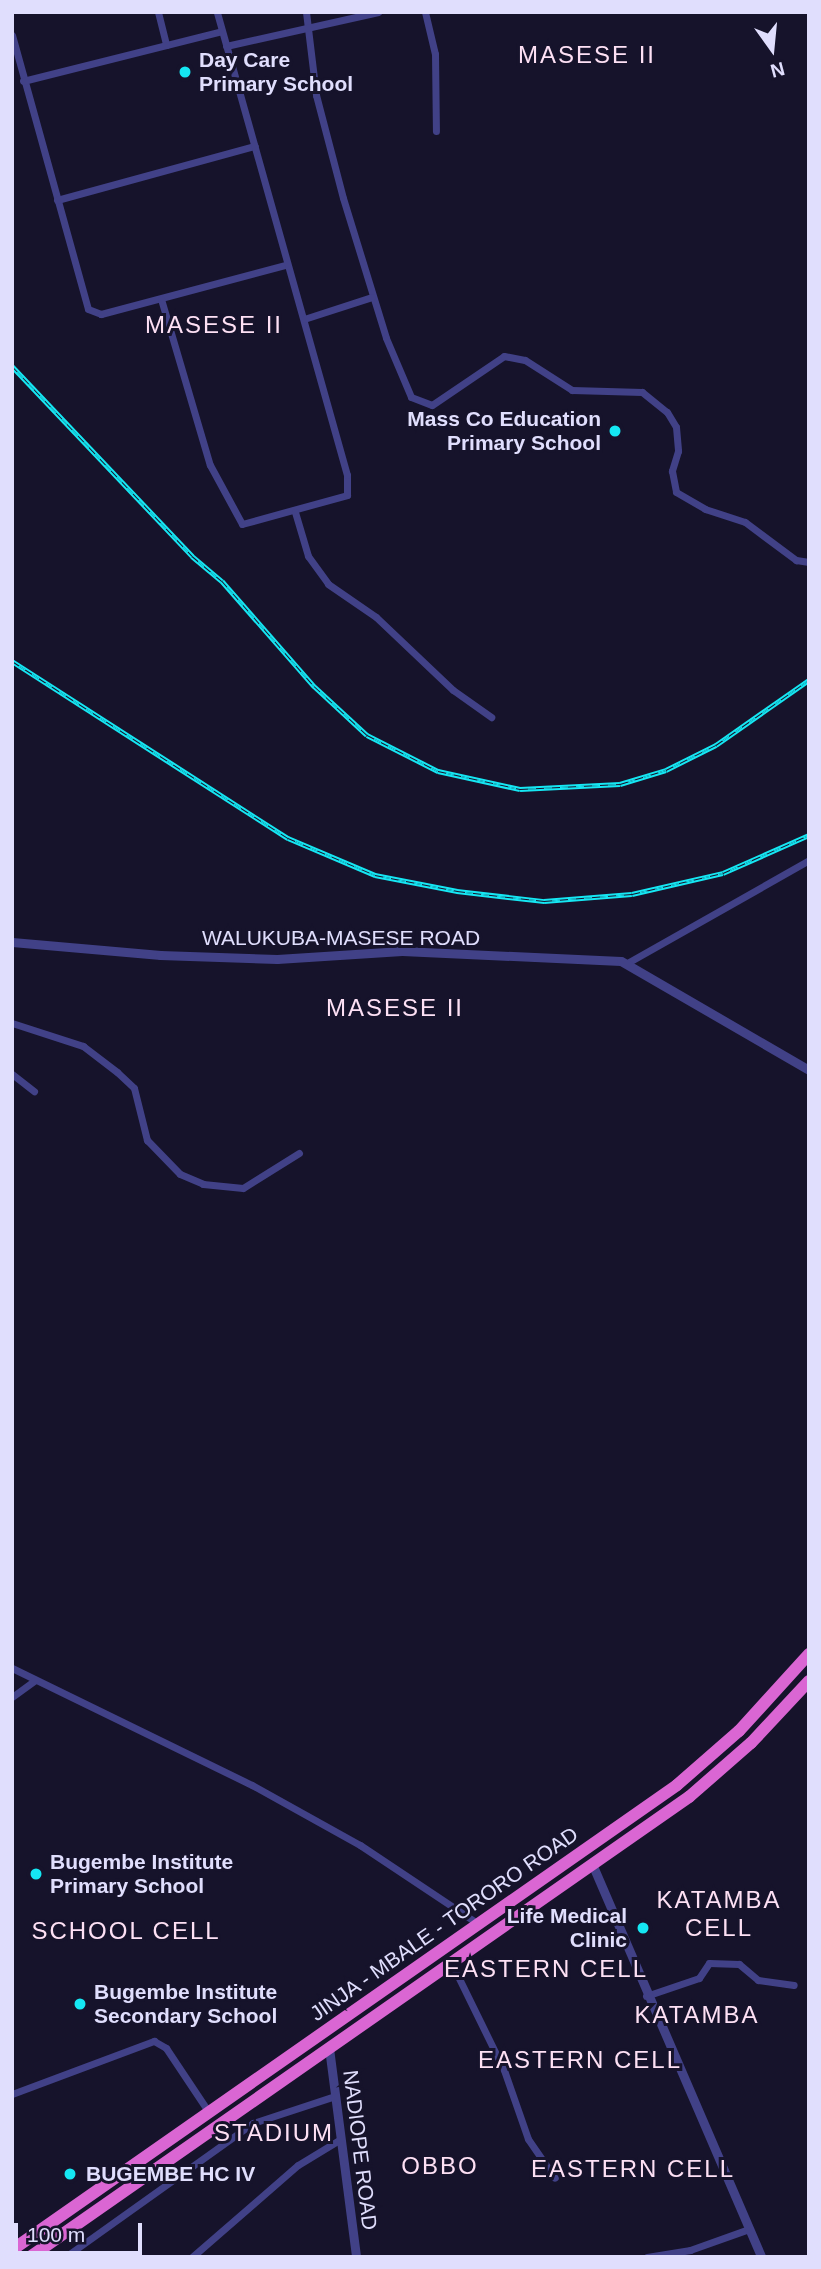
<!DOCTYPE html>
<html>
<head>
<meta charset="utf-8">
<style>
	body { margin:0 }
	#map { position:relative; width:821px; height:2269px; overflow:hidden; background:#16132b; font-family:Arial,sans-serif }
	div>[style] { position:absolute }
	.minor>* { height:7px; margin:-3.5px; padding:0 3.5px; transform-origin:3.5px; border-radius:3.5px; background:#414187 }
	.tertiary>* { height:9px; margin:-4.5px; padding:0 4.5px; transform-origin:4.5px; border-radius:4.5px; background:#414187 }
	.trunk>* { height:12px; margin:-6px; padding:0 6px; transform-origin:6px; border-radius:6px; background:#da66d3 }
	.rail>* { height:5px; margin-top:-2.5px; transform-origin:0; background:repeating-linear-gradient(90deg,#16132b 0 8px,#15e7f3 0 16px); box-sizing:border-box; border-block:2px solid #15e7f3 }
	.dots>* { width:19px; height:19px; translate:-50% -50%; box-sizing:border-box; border:4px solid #16132b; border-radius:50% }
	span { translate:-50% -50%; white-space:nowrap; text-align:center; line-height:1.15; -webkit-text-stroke:6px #16132b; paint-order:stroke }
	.poi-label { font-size:21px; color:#e0defd; font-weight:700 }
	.left { translate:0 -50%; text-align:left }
	.right { translate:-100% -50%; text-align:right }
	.street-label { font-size:21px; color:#e0defd }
	.quarter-label { font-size:24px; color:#fde0f4; letter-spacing:2px }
	.frame { position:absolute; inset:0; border:14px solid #e0defd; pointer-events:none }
	.north { position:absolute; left:737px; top:14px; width:70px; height:70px; -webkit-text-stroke:5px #16132b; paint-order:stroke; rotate:165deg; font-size:19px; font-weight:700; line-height:28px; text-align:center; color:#e0defd }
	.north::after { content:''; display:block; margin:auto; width:24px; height:32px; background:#e0defd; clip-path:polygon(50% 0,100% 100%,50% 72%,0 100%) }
	.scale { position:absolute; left:14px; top:2223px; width:128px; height:32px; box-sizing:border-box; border:4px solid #e0defd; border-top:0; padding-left:9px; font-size:21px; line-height:24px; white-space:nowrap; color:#e0defd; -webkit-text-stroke:5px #16132b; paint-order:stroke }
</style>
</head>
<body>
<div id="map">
	<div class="minor">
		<div style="left:158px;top:12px;width:34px;rotate:76deg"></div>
		<div style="left:306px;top:12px;width:84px;rotate:83.1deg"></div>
		<div style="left:316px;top:95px;width:106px;rotate:75.3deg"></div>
		<div style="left:343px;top:198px;width:146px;rotate:72.9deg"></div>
		<div style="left:386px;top:338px;width:64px;rotate:67deg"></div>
		<div style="left:411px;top:397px;width:22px;rotate:21deg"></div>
		<div style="left:432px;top:405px;width:87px;rotate:-34.2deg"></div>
		<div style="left:504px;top:356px;width:21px;rotate:11deg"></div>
		<div style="left:525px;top:360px;width:56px;rotate:32.6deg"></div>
		<div style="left:572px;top:390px;width:70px;rotate:1.6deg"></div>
		<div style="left:642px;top:392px;width:32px;rotate:39deg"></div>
		<div style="left:667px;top:412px;width:17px;rotate:59deg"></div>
		<div style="left:676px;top:427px;width:24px;rotate:85deg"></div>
		<div style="left:678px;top:451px;width:21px;rotate:107deg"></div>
		<div style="left:672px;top:471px;width:21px;rotate:79deg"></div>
		<div style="left:676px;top:492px;width:34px;rotate:30deg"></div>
		<div style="left:705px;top:509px;width:42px;rotate:18deg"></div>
		<div style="left:745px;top:522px;width:64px;rotate:36.7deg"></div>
		<div style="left:796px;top:560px;width:13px;rotate:9deg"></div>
		<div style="left:425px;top:12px;width:43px;rotate:76.6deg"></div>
		<div style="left:435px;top:54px;width:77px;rotate:89.3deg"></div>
		<div style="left:12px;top:35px;width:284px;rotate:74.5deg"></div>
		<div style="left:88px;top:309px;width:14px;rotate:21deg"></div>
		<div style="left:101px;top:314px;width:190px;rotate:-14.9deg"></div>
		<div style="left:226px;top:46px;width:156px;rotate:-12.6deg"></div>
		<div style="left:23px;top:81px;width:205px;rotate:-14.1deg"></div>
		<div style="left:57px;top:200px;width:205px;rotate:-15.3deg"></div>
		<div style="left:161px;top:299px;width:173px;rotate:73.6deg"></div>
		<div style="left:210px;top:465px;width:67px;rotate:61.5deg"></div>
		<div style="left:242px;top:524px;width:109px;rotate:-15.4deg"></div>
		<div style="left:347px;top:495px;width:20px;rotate:-90deg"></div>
		<div style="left:347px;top:475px;width:481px;rotate:-105.7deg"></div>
		<div style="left:304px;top:319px;width:71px;rotate:-17.9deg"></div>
		<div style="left:295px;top:512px;width:46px;rotate:73.5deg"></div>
		<div style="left:308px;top:556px;width:34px;rotate:54deg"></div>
		<div style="left:328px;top:584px;width:58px;rotate:34.5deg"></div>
		<div style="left:376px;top:617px;width:106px;rotate:43.5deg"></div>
		<div style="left:453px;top:690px;width:47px;rotate:35.4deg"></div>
		<div style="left:629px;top:962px;width:207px;rotate:-29.5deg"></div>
		<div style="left:12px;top:1023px;width:75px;rotate:17.9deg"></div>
		<div style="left:83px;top:1046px;width:43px;rotate:37.4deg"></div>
		<div style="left:117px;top:1072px;width:23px;rotate:43deg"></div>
		<div style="left:134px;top:1088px;width:54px;rotate:76deg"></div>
		<div style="left:147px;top:1140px;width:47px;rotate:45.9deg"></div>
		<div style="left:180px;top:1174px;width:25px;rotate:23deg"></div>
		<div style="left:203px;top:1184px;width:40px;rotate:5.7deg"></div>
		<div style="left:243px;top:1188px;width:66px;rotate:-32deg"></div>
		<div style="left:12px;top:1074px;width:28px;rotate:38deg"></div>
		<div style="left:12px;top:1668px;width:267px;rotate:26deg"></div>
		<div style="left:252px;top:1785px;width:124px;rotate:29.1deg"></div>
		<div style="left:360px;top:1845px;width:144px;rotate:33.7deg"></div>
		<div style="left:12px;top:1697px;width:29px;rotate:-36deg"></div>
		<div style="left:451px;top:1962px;width:120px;rotate:63.9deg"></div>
		<div style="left:504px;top:2070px;width:73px;rotate:70.8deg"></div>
		<div style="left:528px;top:2139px;width:47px;rotate:55.3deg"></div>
		<div style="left:646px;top:1996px;width:56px;rotate:-18.8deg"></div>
		<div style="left:699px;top:1978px;width:18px;rotate:-56deg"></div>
		<div style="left:709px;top:1963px;width:30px;rotate:2deg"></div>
		<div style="left:739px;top:1964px;width:25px;rotate:40deg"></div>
		<div style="left:758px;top:1980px;width:36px;rotate:8deg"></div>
		<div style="left:12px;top:2094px;width:152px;rotate:-20.5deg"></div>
		<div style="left:154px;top:2041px;width:14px;rotate:30deg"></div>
		<div style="left:166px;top:2048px;width:76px;rotate:56.3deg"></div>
		<div style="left:65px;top:2257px;width:231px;rotate:-35.5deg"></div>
		<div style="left:253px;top:2123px;width:86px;rotate:-18.2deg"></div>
		<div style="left:192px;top:2257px;width:140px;rotate:-41deg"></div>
		<div style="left:298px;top:2165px;width:50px;rotate:-31.2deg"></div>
		<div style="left:647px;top:2257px;width:44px;rotate:-9.2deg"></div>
		<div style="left:690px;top:2250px;width:63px;rotate:-19.6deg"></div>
	</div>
	<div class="tertiary">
		<div style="left:12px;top:942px;width:149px;rotate:5deg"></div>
		<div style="left:160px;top:955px;width:117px;rotate:2deg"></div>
		<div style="left:277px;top:959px;width:125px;rotate:-3.7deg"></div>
		<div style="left:402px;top:951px;width:219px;rotate:2.6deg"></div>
		<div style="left:621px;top:961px;width:217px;rotate:30.1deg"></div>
		<div style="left:593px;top:1866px;width:426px;rotate:66.7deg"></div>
		<div style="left:329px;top:2048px;width:211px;rotate:82.6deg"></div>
	</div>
	<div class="trunk">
		<div style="left:12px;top:2250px;width:811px;rotate:-34.96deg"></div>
		<div style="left:677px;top:1785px;width:82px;rotate:-41.1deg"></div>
		<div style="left:739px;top:1731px;width:104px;rotate:-47.7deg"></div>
		<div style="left:30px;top:2257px;width:804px;rotate:-34.92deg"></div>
		<div style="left:689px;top:1797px;width:82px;rotate:-41.1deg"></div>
		<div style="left:751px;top:1743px;width:85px;rotate:-46.9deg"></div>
	</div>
	<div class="rail">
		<div style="left:12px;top:366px;width:262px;rotate:46.5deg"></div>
		<div style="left:192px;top:556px;width:39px;rotate:40deg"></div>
		<div style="left:222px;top:581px;width:140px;rotate:48.8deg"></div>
		<div style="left:314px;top:686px;width:72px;rotate:42.8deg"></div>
		<div style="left:367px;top:735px;width:80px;rotate:26.9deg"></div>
		<div style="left:438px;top:771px;width:84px;rotate:12.4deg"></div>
		<div style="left:520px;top:789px;width:100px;rotate:-2.9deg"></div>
		<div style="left:620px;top:784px;width:48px;rotate:-16.9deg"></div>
		<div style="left:666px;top:770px;width:56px;rotate:-26.6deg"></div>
		<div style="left:716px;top:745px;width:113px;rotate:-35deg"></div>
		<div style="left:12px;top:661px;width:328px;rotate:32.7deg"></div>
		<div style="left:288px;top:838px;width:95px;rotate:23deg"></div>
		<div style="left:375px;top:875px;width:84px;rotate:11deg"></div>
		<div style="left:457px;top:891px;width:88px;rotate:6.6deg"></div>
		<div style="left:544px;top:901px;width:88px;rotate:-4.5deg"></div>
		<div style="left:632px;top:894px;width:93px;rotate:-13deg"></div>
		<div style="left:723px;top:873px;width:94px;rotate:-23.8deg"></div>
	</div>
	<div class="dots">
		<div style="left:185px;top:72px;background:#15e7f3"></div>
		<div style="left:615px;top:431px;background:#15e7f3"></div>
		<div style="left:36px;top:1874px;background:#15e7f3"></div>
		<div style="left:643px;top:1928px;background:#15e7f3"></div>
		<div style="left:80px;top:2004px;background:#15e7f3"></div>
		<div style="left:70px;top:2174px;background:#15e7f3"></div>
	</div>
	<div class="poi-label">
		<span class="left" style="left:199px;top:72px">Day Care<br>Primary School</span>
		<span class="right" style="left:601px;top:431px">Mass Co Education<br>Primary School</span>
		<span class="left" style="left:50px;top:1874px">Bugembe Institute<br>Primary School</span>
		<span class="right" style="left:627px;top:1928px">Life Medical<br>Clinic</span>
		<span class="left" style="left:94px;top:2004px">Bugembe Institute<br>Secondary School</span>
		<span class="left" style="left:86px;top:2174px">BUGEMBE HC IV</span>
	</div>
	<div class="street-label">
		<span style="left:341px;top:938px">WALUKUBA-MASESE ROAD</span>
		<span style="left:444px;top:1924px;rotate:-35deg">JINJA - MBALE - TORORO ROAD</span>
		<span style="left:360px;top:2150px;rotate:83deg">NADIOPE ROAD</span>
	</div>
	<div class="quarter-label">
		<span style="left:587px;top:55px">MASESE II</span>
		<span style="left:214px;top:325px">MASESE II</span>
		<span style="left:395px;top:1008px">MASESE II</span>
		<span style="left:719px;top:1914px">KATAMBA<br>CELL</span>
		<span style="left:126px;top:1931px">SCHOOL CELL</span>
		<span style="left:546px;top:1969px">EASTERN CELL</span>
		<span style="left:697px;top:2015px">KATAMBA</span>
		<span style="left:580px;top:2060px">EASTERN CELL</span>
		<span style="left:274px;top:2133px">STADIUM</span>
		<span style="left:440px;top:2166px">OBBO</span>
		<span style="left:633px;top:2169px">EASTERN CELL</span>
	</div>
	<div class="frame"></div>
	<div class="north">N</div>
	<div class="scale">100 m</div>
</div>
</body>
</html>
